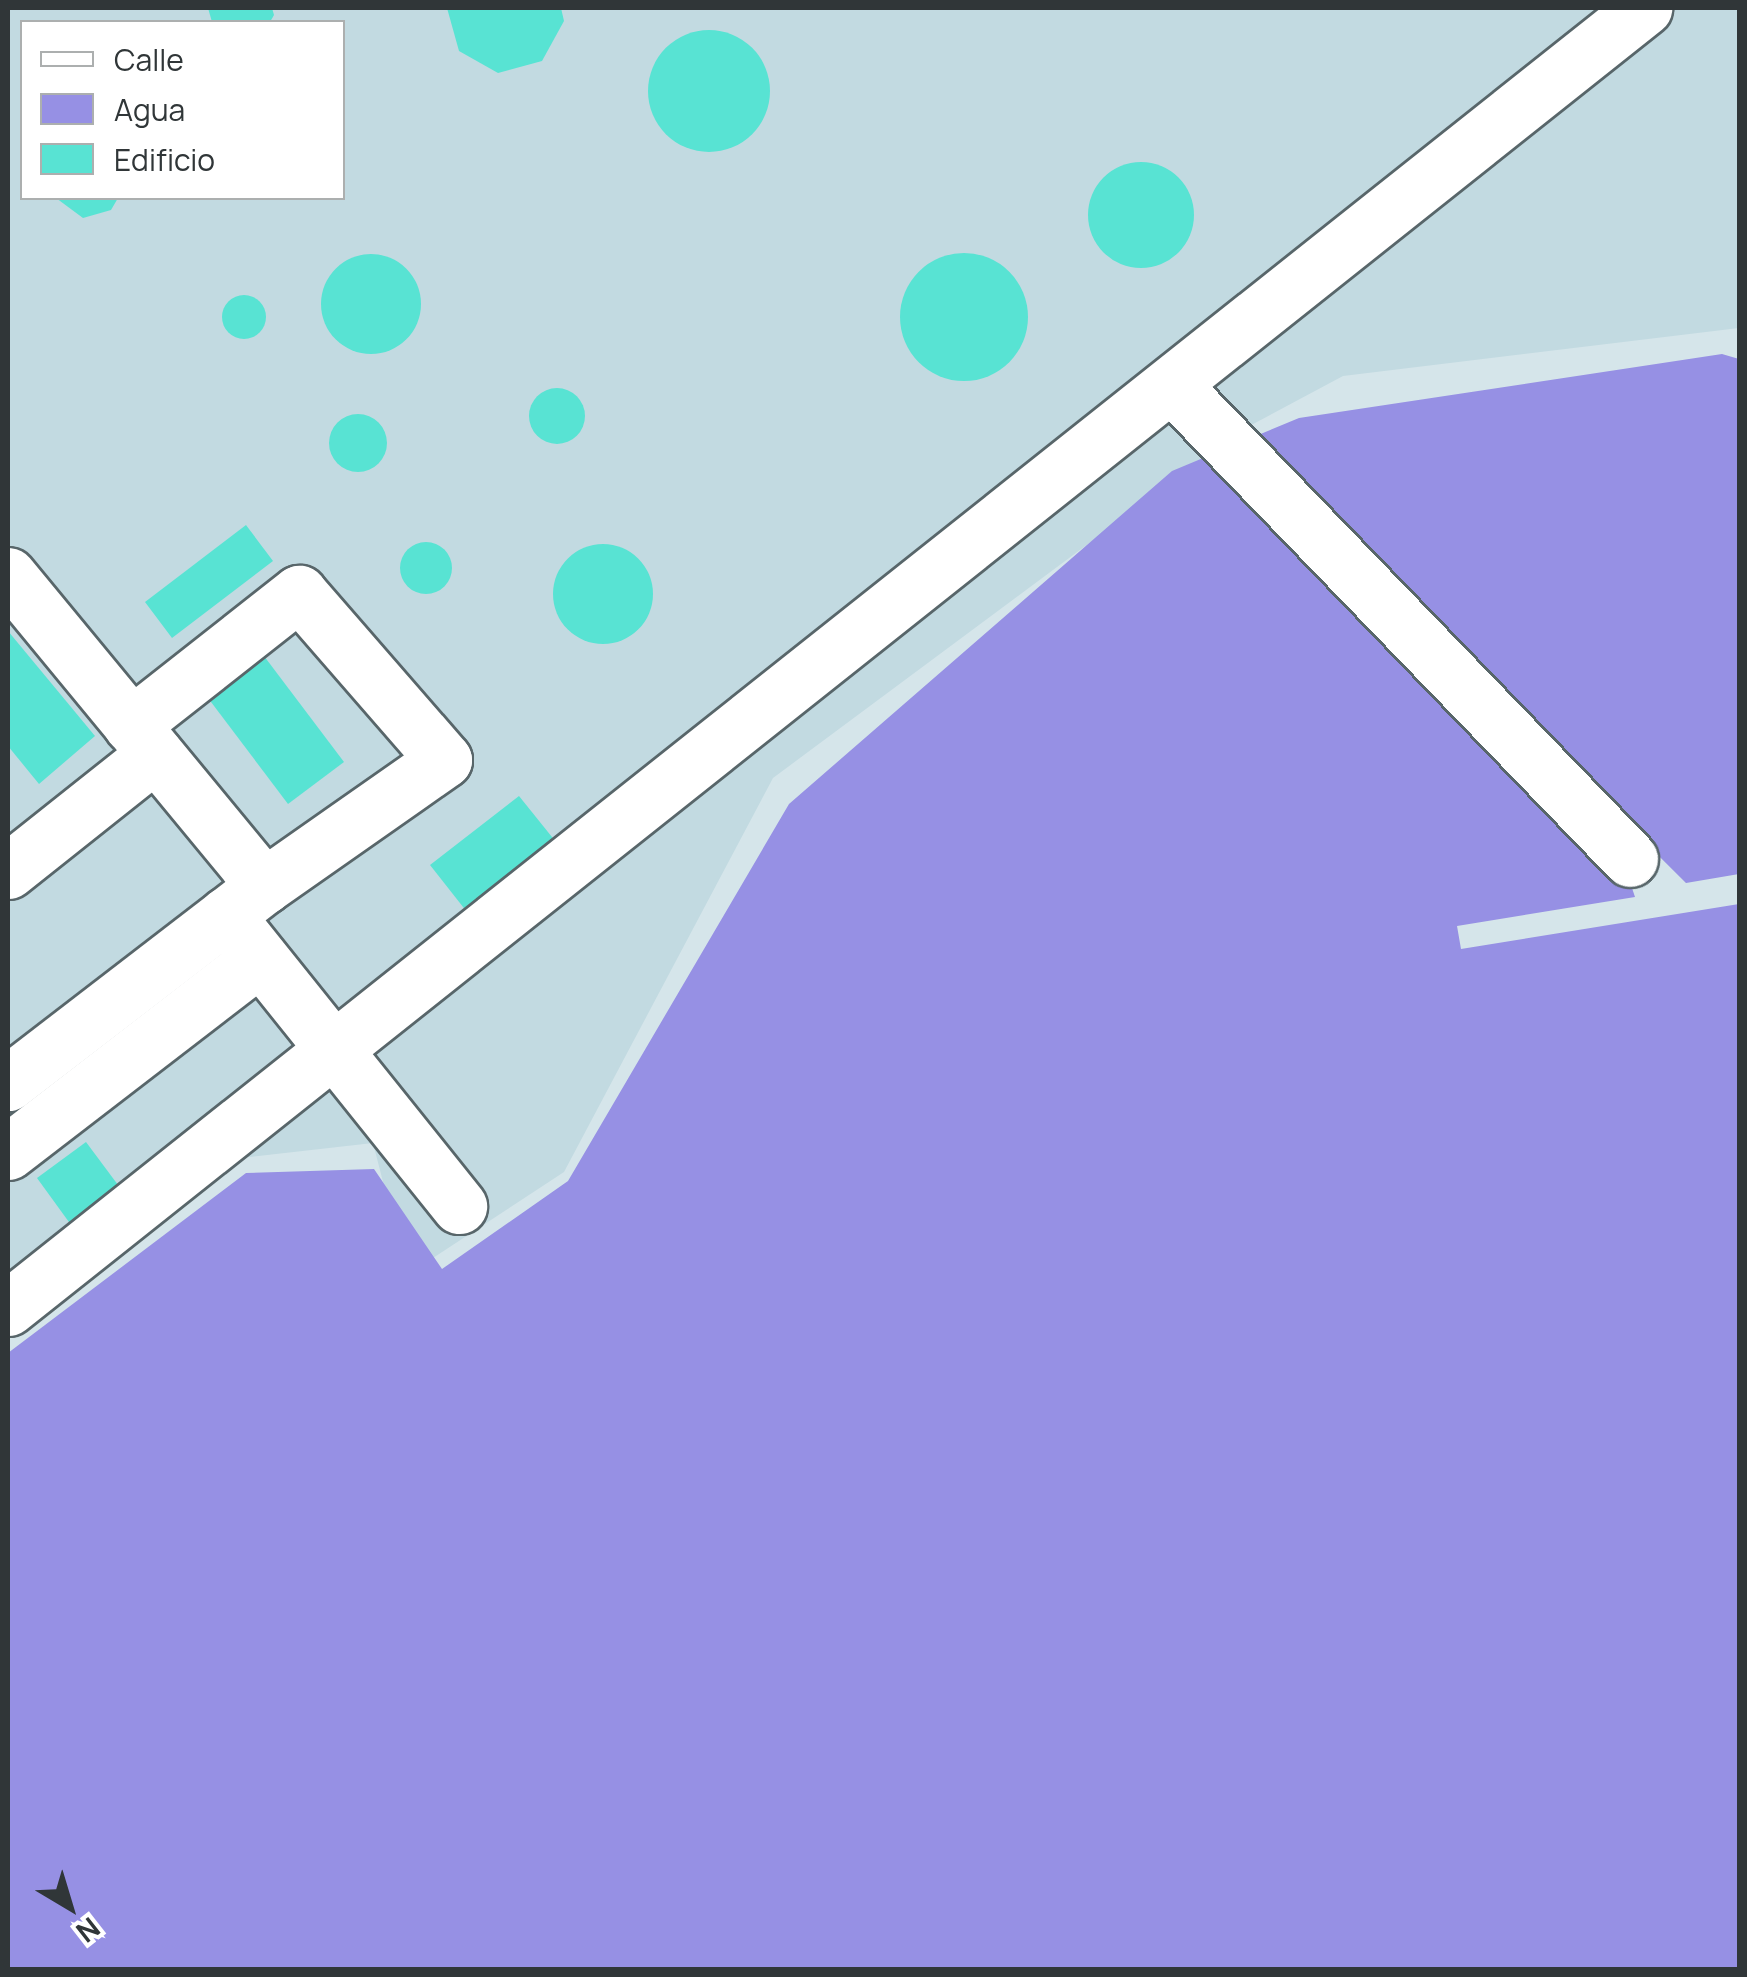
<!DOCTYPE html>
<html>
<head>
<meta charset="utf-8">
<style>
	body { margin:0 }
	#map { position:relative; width:1747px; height:1977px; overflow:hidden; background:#d5e5ea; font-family:Manrope,sans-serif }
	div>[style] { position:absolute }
	.built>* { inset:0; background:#c2dae1 }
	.water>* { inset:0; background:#9690e4 }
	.pier>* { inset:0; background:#d5e5ea }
	.building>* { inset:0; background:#58e3d3 }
	.round { border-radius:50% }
	.roads { filter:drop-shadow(2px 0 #58666a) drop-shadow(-2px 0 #58666a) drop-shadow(0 2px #58666a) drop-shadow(0 -2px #58666a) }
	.minor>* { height:55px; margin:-27.5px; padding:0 27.5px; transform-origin:27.5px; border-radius:27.5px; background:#fff }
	span { translate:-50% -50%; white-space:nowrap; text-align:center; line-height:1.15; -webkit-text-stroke:10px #fff; paint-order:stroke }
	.frame { position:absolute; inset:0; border:10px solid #303638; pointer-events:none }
	.legend { position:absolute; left:20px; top:20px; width:325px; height:180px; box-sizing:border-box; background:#fff; border:2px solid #acafaf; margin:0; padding:12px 18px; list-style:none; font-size:30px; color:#303638 }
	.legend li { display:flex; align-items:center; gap:20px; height:50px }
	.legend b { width:50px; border:2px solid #acafaf }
	.north { position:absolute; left:20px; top:1857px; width:100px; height:100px; -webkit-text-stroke:8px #fff; paint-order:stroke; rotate:142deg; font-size:28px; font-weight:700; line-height:40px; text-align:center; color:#303638 }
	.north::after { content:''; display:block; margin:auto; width:35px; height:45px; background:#303638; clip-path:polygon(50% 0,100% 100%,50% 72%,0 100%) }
</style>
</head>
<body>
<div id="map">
	<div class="built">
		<div style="clip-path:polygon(evenodd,8px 8px,1739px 8px,1739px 328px,1343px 376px,1240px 431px,773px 778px,564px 1172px,407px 1275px,373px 1143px,241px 1158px,8px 1332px,8px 8px,22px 22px,342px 22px,342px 198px,22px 198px,22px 22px)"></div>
	</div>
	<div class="water">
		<div style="clip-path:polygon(1722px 354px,1739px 359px,1739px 1969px,8px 1970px,8px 1353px,246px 1173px,374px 1169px,442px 1269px,568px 1181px,789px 804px,1172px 471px,1299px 418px)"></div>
	</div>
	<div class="pier">
		<div style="clip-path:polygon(1243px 442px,1686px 883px,1739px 874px,1739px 904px,1461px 949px,1457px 926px,1635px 897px,1627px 873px)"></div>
	</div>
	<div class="building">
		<div style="clip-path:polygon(208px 8px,272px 8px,274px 15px,270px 22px,212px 22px)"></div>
		<div style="clip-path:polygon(447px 8px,561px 8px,564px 21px,542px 61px,498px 73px,459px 51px)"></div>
		<div class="round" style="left:648px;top:30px;width:122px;height:122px"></div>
		<div class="round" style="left:1088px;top:162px;width:106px;height:106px"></div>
		<div style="clip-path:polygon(56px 198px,118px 198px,111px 210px,83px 218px)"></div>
		<div class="round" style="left:900px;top:253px;width:128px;height:128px"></div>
		<div class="round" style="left:321px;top:254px;width:100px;height:100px"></div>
		<div class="round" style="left:222px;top:295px;width:44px;height:44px"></div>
		<div class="round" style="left:529px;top:388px;width:56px;height:56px"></div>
		<div class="round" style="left:329px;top:414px;width:58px;height:58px"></div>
		<div style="clip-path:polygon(246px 525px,273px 561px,172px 638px,145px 602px)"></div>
		<div class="round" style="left:400px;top:542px;width:52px;height:52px"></div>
		<div class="round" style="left:553px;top:544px;width:100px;height:100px"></div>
		<div style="clip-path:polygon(8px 631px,95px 736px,39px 784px,8px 746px)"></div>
		<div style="clip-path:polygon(264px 656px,344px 762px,288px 804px,208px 698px)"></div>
		<div style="clip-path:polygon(519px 796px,556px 842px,467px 912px,430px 865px)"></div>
		<div style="clip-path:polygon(86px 1142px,124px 1193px,74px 1229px,37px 1178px)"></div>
	</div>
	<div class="roads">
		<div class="minor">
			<div style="left:1172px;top:385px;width:659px;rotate:45.98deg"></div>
			<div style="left:8px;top:575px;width:403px;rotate:50.5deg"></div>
			<div style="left:264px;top:886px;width:323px;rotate:142.4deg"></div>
			<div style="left:131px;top:725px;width:214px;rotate:-38.2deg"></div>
			<div style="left:299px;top:593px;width:221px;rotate:49deg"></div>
			<div style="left:444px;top:760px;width:220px;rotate:145deg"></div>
			<div style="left:8px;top:871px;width:188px;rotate:-38.5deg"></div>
			<div style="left:226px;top:915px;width:373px;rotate:51.3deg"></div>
			<div style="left:8px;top:1152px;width:318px;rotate:-37.6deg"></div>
			<div style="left:8px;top:1308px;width:2090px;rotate:-38.47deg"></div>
		</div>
	</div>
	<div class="frame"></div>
	<ul class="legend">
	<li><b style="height:12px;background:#fff"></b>Calle</li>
	<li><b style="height:28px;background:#9690e4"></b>Agua</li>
	<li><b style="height:28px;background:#58e3d3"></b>Edificio</li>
	</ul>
	<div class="north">N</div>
</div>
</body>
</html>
